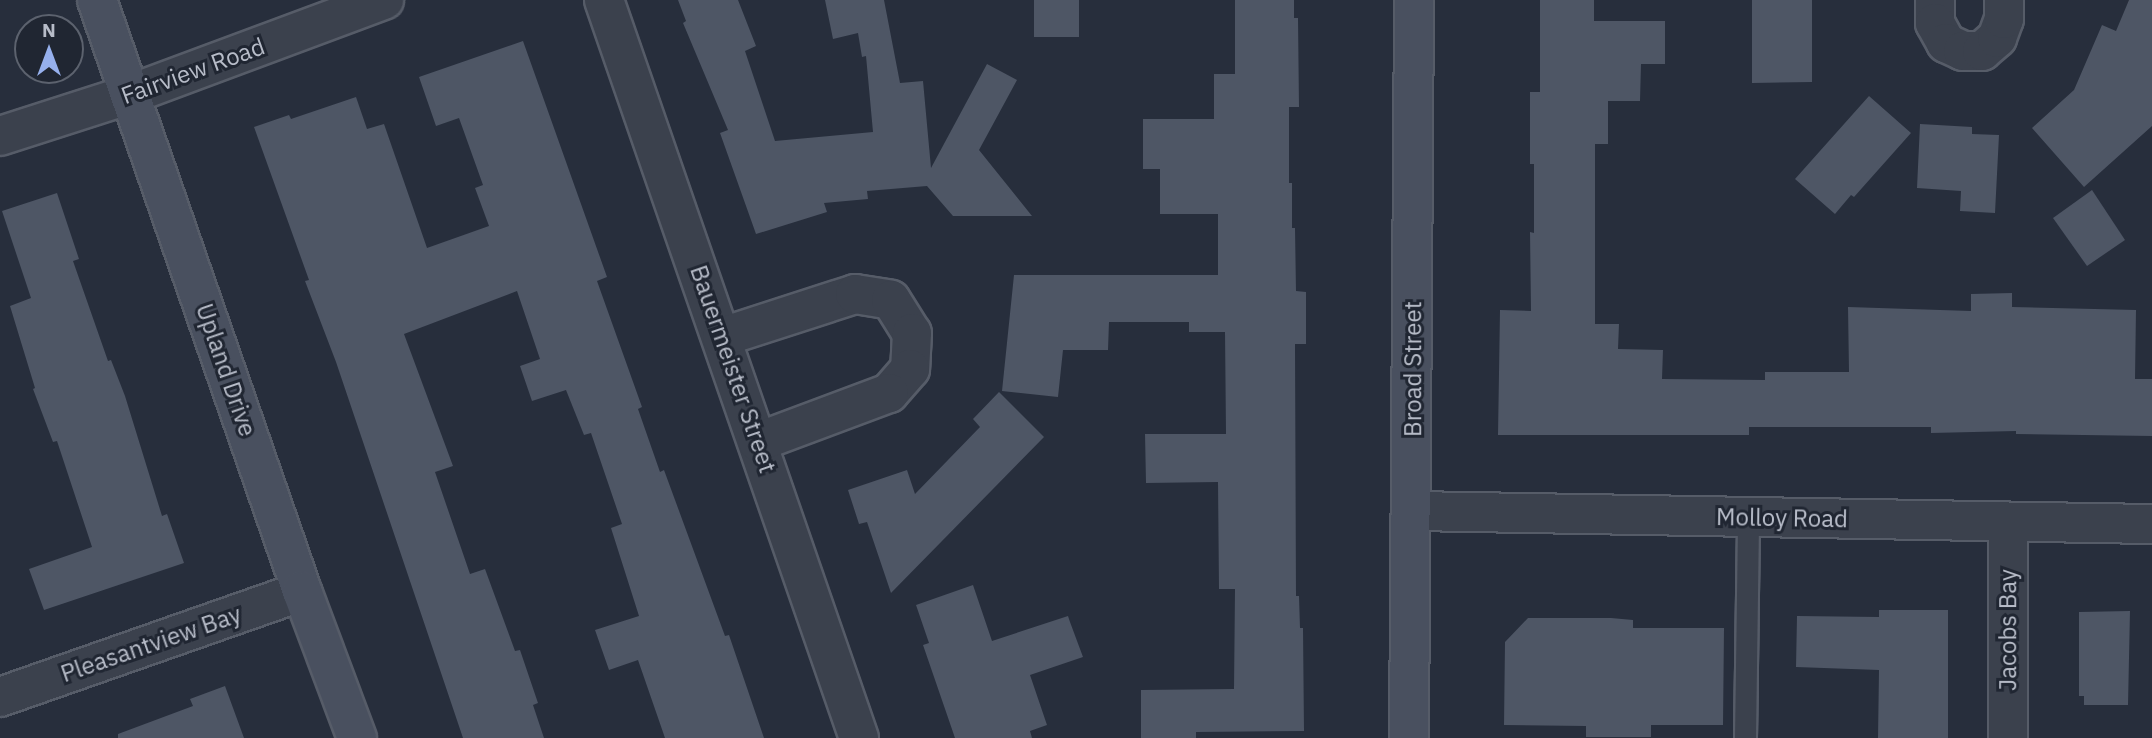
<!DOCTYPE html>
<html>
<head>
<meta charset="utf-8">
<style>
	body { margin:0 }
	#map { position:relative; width:2152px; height:738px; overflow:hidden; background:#272e3c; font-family:"IBM Plex Sans",sans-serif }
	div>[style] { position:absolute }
	.building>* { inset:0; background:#4e5665 }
	.roads { filter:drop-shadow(2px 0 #565c68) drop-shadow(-2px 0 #565c68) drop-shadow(0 2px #565c68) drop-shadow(0 -2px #565c68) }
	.lane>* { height:21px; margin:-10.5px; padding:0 10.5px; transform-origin:10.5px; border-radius:10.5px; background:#3b414d }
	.street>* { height:38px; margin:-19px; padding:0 19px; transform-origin:19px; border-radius:19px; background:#3b414d }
	.secondary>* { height:38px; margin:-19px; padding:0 19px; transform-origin:19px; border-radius:19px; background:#49505f }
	span { translate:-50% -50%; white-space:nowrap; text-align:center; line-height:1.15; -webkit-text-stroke:6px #202632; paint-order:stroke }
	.street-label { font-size:24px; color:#b7bcc8 }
	.north { position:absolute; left:14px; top:14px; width:70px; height:70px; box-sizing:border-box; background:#202632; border:2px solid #5c626e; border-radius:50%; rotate:0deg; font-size:19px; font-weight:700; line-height:28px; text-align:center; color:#b7bcc8 }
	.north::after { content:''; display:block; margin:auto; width:24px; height:32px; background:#96b0ed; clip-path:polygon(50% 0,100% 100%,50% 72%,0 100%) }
</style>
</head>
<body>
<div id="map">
	<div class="building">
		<div style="clip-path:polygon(678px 0,738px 0,756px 46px,745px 51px,775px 141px,873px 132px,866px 56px,862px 57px,858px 33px,833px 39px,825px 0,884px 0,900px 83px,923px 81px,931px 168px,987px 64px,1017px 80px,979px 150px,1032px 216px,953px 216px,927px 186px,867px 191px,868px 199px,824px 203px,827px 212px,756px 234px,720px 133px,728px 130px,683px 23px,686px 21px)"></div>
		<div style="clip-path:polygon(1034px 0,1079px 0,1079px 37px,1034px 37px)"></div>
		<div style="clip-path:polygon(1235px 0,1294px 0,1294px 18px,1298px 18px,1299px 107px,1289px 107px,1289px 183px,1292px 183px,1292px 228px,1295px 228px,1296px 291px,1306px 292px,1306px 344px,1295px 344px,1296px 596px,1299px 596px,1300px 628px,1303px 628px,1304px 731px,1196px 732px,1196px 738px,1141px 738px,1141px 690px,1234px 689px,1235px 589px,1219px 589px,1218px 482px,1146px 483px,1145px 434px,1226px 434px,1225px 332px,1189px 332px,1189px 322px,1109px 322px,1108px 350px,1063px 350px,1058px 397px,1002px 391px,1014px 275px,1218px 275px,1218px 214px,1160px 214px,1160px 169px,1143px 169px,1143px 119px,1214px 119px,1214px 74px,1235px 74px)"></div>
		<div style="clip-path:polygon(1540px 0,1594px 0,1594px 21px,1665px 21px,1665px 64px,1641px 64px,1640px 101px,1608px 101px,1608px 144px,1595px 144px,1595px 324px,1619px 324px,1618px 349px,1663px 350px,1662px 379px,1765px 380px,1765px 372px,1849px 372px,1848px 307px,1971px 311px,1971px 294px,2012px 293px,2012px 307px,2136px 310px,2135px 379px,2152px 379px,2152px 436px,2016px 434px,2016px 431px,1931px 433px,1931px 427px,1749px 427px,1749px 435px,1498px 435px,1500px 310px,1531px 311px,1530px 232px,1534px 233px,1534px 164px,1530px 164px,1530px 92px,1540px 92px)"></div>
		<div style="clip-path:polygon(1752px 0,1812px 0,1812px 82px,1752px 83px)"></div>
		<div style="clip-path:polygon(2129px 0,2152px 0,2152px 126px,2084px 187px,2032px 128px,2074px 90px,2102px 25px,2116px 31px)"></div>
		<div style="clip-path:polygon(523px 41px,607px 277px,597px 281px,642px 407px,638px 409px,660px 472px,664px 470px,725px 636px,729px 635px,764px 738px,665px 738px,638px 660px,609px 670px,595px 630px,639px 616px,611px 528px,622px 524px,591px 433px,584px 435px,566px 390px,532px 401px,520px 366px,540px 359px,517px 291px,404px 334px,453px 466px,435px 472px,470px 574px,485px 569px,515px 651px,520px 650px,538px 703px,533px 705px,544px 738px,463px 738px,336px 362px,305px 281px,309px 280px,254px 127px,289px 115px,291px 119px,356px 97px,367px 129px,384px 124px,427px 248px,489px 226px,475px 188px,483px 185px,459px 118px,436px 126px,419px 77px)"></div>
		<div style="clip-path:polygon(1869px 96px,1911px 133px,1854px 197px,1851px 195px,1835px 214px,1795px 179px)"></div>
		<div style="clip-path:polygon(1920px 124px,1972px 127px,1972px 134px,1999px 135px,1995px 213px,1960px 211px,1961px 191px,1917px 188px)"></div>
		<div style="clip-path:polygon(2092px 190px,2125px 240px,2087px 266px,2053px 218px)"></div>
		<div style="clip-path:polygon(57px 193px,79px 259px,73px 261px,108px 361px,111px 360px,125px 396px,162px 516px,167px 514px,184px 563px,44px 610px,29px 569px,92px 547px,57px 441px,53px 442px,33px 389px,35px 388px,10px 306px,31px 298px,2px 211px)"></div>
		<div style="clip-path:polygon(999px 392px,1044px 437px,891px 593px,867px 522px,859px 524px,848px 490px,907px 470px,915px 494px,980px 427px,973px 419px)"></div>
		<div style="clip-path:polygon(973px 585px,992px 641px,1068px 616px,1070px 622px,1083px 657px,1030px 675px,1047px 725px,1030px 731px,1032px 738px,955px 738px,923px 645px,929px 643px,916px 605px)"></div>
		<div style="clip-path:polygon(1879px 610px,1948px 610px,1948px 738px,1878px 738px,1879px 670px,1796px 667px,1797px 616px,1879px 617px)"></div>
		<div style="clip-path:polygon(2130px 611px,2128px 705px,2084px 705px,2084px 696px,2079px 696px,2079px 612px)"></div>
		<div style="clip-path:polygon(1528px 618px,1611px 618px,1633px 620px,1633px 628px,1724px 628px,1723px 725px,1651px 725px,1651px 737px,1586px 737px,1586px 726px,1504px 725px,1505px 642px)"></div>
		<div style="clip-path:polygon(225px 686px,244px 738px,118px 738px,118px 734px,193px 706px,190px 699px)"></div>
	</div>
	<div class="roads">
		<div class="lane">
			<div style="left:1745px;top:738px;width:221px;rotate:-89.2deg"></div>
		</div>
		<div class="street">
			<div style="left:604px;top:0;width:781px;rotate:70.94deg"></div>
			<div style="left:1935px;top:0;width:23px;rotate:90deg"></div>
			<div style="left:1935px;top:23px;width:23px;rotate:61deg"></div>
			<div style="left:1946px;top:43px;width:19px;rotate:25deg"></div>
			<div style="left:1963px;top:51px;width:19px"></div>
			<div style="left:1982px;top:51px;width:20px;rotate:-41deg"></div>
			<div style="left:1997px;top:38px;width:20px;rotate:-70deg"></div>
			<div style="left:2004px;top:19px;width:19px;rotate:-90deg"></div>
			<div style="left:0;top:136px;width:138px;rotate:-17.8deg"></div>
			<div style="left:131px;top:94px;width:270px;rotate:-20.4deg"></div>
			<div style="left:722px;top:337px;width:140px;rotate:-17.9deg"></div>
			<div style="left:855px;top:294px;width:36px;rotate:9deg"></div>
			<div style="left:891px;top:300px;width:39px;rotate:58deg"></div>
			<div style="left:912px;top:333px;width:36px;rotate:93deg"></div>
			<div style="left:910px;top:369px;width:32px;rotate:131deg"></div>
			<div style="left:889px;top:393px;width:140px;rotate:159.5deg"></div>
			<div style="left:1413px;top:511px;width:739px;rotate:1.01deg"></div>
			<div style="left:2008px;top:522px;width:216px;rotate:90deg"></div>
			<div style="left:0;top:697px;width:320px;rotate:-19.3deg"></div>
		</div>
		<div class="secondary">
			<div style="left:97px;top:0;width:626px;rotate:70.87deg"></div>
			<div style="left:302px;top:591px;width:157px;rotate:69.5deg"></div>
			<div style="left:1409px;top:738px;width:738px;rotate:-89.61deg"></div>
		</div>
	</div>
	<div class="street-label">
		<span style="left:193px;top:71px;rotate:-20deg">Fairview Road</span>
		<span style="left:733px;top:369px;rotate:71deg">Bauermeister Street</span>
		<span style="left:1413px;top:369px;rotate:-90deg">Broad Street</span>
		<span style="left:226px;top:370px;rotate:71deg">Upland Drive</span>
		<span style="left:1782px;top:518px;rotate:1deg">Molloy Road</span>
		<span style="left:2008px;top:630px;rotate:-90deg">Jacobs Bay</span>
		<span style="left:151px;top:644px;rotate:-19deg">Pleasantview Bay</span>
	</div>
	<div class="north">N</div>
</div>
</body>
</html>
